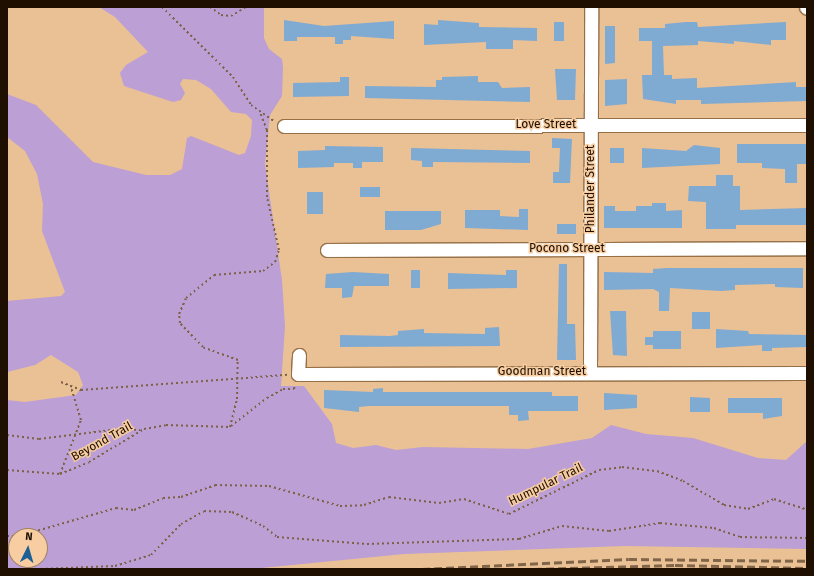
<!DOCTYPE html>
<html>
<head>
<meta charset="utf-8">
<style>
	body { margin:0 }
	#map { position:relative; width:814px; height:576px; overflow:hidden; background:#eac095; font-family:"Fira Sans",sans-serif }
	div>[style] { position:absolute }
	.green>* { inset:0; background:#bb9fd5 }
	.building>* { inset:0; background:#7faad2 }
	.path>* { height:2px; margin-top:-1px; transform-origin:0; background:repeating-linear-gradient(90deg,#7c6146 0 2px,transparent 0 5px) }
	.roads { filter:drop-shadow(1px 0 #956f46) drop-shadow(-1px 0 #956f46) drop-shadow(0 1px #956f46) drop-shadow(0 -1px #956f46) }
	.minor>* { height:13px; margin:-6.5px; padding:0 6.5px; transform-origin:6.5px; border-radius:6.5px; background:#fff }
	.rail>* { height:3px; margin-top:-1.5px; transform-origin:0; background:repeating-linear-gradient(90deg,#816549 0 8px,transparent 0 12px) }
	span { translate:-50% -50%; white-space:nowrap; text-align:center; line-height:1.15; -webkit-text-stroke:3px #f7cda1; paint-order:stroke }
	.street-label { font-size:12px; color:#1e0f01 }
	.frame { position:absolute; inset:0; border:8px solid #1e0f01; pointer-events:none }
	.north { position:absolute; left:8px; top:528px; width:40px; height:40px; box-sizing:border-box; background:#f7cda1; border:1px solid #a08161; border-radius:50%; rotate:5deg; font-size:11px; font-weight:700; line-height:16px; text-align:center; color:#1e0f01 }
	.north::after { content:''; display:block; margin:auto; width:14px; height:18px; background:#1e6095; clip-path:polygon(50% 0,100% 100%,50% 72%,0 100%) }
</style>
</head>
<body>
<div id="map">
	<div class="green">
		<div style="clip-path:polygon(evenodd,99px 7px,264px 7px,264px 38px,269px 49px,282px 59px,283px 68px,282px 96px,270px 115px,265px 164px,282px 280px,285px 326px,281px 386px,304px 386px,332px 424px,336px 443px,353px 448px,376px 445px,396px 450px,423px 447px,528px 449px,592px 438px,611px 425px,646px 434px,693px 438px,758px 458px,786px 460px,807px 441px,807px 549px,624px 546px,404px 554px,251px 569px,7px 569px,7px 400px,25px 402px,76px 395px,83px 385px,78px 372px,51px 355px,35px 365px,7px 372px,7px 301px,61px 296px,65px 292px,42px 231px,43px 204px,37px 174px,25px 151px,7px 137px,7px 94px,36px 105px,93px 162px,146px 175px,170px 175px,182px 169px,187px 138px,191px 136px,239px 155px,245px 153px,251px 136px,252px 120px,246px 114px,231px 112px,211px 89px,196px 80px,183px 79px,180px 84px,185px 93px,181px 100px,173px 102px,124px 86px,120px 73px,126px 65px,148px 52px,115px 17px,99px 7px,16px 536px,40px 536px,40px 560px,16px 560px,16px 536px)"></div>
	</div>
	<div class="building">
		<div style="clip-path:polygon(284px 20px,324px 26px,394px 21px,394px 39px,351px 36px,351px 40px,343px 40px,343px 44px,335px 44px,335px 37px,297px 37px,297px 41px,284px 41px)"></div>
		<div style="clip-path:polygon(438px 20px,479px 23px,479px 27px,537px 28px,537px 41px,513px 40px,513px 49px,486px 49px,486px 42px,424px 45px,424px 24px,438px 25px)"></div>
		<div style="clip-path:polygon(554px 22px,564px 22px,564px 41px,554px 41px)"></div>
		<div style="clip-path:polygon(686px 22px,697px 22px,698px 27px,786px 22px,786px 40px,771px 40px,771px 45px,734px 41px,734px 44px,698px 41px,698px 45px,663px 46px,664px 75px,672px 75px,672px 79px,697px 78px,697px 88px,796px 82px,796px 87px,807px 87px,807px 101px,701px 104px,701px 100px,676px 100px,676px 104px,643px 99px,642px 75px,652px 75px,652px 41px,639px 41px,639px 28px,665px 28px,665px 24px)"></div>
		<div style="clip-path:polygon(605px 26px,615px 26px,615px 63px,605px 64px)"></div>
		<div style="clip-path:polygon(555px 69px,576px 69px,575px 100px,557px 100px)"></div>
		<div style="clip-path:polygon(478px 76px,478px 82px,498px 82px,502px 88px,530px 87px,530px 102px,365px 98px,365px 86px,436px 87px,436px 80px,442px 80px,442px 77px)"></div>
		<div style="clip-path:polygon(340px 77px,349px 77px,349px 96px,293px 97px,293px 83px,340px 82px)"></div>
		<div style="clip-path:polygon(627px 79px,627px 104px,605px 106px,605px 80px)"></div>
		<div style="clip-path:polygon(552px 138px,572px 139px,570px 183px,553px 183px,553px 172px,559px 172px,560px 148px,552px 148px)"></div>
		<div style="clip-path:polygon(737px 144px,807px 144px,807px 164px,797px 164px,797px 183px,785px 183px,785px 169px,762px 168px,762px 163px,737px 163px)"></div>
		<div style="clip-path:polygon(694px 145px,720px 148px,720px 164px,642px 168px,642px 148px,686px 151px)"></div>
		<div style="clip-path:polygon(325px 146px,383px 147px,383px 162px,362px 162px,362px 168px,353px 168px,353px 163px,334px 163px,334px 167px,298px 168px,298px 151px,325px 150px)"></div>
		<div style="clip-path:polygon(411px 148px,530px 151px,530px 163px,433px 162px,433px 167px,422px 167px,422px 161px,411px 160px)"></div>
		<div style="clip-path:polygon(610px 148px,624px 148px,624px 163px,610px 163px)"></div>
		<div style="clip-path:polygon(716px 175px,733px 175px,733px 186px,740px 186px,740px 210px,807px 208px,807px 225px,736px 225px,736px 229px,706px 229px,706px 202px,688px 201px,689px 186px,716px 186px)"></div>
		<div style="clip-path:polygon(360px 187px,380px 187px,380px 197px,360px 197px)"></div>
		<div style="clip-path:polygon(307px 192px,323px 192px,323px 214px,307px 214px)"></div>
		<div style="clip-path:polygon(652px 203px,666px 203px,666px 211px,682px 210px,682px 228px,604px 228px,604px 206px,615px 206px,615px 211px,636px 211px,636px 206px,652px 206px)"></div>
		<div style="clip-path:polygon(519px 209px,528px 209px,528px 230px,465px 228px,465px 210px,500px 210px,500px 216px,519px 217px)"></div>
		<div style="clip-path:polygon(385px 211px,441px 211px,441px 224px,421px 230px,385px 230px)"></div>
		<div style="clip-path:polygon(557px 224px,576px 224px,576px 234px,557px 234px)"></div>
		<div style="clip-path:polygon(559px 264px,567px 264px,567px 324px,575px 324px,576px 360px,557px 360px)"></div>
		<div style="clip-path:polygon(667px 268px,803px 268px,803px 288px,775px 287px,775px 284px,735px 285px,735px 290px,721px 291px,670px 288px,669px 311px,659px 311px,659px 292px,653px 289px,604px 290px,604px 272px,653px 273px,653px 269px)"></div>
		<div style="clip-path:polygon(411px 270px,420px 270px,420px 288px,411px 288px)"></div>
		<div style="clip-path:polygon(506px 270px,517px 270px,517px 288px,448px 289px,448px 273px,506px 275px)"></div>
		<div style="clip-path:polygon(353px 272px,389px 274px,389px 286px,354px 286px,352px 297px,342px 298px,342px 288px,325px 288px,326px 274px)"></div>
		<div style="clip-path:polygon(610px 311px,626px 311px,627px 356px,613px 355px)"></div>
		<div style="clip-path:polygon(692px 312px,710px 312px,710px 329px,692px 329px)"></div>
		<div style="clip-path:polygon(499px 327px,500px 346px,340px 347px,340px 335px,390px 336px,398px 335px,398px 331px,424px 329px,424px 333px,485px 334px,485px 328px)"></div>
		<div style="clip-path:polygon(716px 329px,748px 331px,749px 334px,806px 335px,806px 347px,772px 348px,772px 351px,762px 351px,762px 345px,716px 348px)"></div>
		<div style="clip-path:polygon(653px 331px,681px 331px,681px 349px,653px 349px,653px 345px,645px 345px,645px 337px,653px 337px)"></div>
		<div style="clip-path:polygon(383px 388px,383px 392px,552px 392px,552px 396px,578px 396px,578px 411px,528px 411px,529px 420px,518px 421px,518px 415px,509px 415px,509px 406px,369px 406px,359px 407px,359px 412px,324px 408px,324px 390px,373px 392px,373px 389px)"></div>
		<div style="clip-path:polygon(604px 393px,637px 395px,637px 408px,604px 410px)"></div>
		<div style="clip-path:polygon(690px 397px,710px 398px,710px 412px,690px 412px)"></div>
		<div style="clip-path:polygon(728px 398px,782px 398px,782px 416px,763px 419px,763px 413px,728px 413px)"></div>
	</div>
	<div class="path">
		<div style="left:162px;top:7px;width:100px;rotate:44.6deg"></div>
		<div style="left:233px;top:77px;width:33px;rotate:57deg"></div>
		<div style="left:251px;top:105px;width:28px;rotate:35deg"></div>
		<div style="left:210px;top:7px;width:14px;rotate:36deg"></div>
		<div style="left:221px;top:15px;width:10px;rotate:6deg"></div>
		<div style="left:231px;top:16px;width:17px;rotate:-31deg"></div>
		<div style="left:61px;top:382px;width:22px;rotate:22deg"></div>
		<div style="left:81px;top:390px;width:207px;rotate:-4.2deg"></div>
		<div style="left:231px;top:426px;width:46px;rotate:-37.9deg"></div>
		<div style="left:267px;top:398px;width:18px;rotate:-29deg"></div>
		<div style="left:283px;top:389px;width:11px"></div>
		<div style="left:294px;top:389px;width:5px;rotate:-79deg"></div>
		<div style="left:7px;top:435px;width:32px;rotate:7deg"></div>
		<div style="left:39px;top:439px;width:81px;rotate:-7.1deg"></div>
		<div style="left:119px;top:429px;width:21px;rotate:3deg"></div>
		<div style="left:7px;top:470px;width:53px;rotate:4.3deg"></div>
		<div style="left:60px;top:474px;width:31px;rotate:-22deg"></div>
		<div style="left:89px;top:462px;width:64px;rotate:-31deg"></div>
		<div style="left:144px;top:429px;width:22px;rotate:-10deg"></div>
		<div style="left:166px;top:425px;width:64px;rotate:1.8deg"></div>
		<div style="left:230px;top:427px;width:29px;rotate:-76deg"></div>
		<div style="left:237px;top:399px;width:39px;rotate:-89deg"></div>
		<div style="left:238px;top:360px;width:37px;rotate:-160deg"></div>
		<div style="left:203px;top:347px;width:33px;rotate:-134deg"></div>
		<div style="left:180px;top:323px;width:9px;rotate:-96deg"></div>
		<div style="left:179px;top:314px;width:17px;rotate:-66deg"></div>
		<div style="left:186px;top:298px;width:36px;rotate:-39deg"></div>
		<div style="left:214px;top:275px;width:49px;rotate:-4.7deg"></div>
		<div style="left:263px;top:271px;width:15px;rotate:-37deg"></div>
		<div style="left:275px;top:262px;width:13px;rotate:-72deg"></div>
		<div style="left:279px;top:250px;width:54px;rotate:-102.8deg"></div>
		<div style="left:267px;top:197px;width:67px;rotate:-90deg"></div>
		<div style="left:267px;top:130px;width:18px;rotate:-112deg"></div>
		<div style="left:60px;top:474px;width:58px;rotate:-68.7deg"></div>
		<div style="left:81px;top:420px;width:34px;rotate:-107deg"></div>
		<div style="left:7px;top:536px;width:12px"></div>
		<div style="left:19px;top:536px;width:101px;rotate:-16.1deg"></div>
		<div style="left:116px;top:508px;width:18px;rotate:6deg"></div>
		<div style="left:134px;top:510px;width:31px;rotate:-22deg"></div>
		<div style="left:163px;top:498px;width:18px;rotate:-3deg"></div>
		<div style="left:181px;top:497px;width:36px;rotate:-19deg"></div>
		<div style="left:215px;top:485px;width:54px;rotate:1.1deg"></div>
		<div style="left:269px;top:486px;width:74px;rotate:15.7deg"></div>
		<div style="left:340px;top:506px;width:24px;rotate:-2deg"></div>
		<div style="left:364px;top:505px;width:26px;rotate:-18deg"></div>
		<div style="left:389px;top:497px;width:50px;rotate:6.8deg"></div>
		<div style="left:439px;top:503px;width:25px;rotate:-9deg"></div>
		<div style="left:464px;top:499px;width:47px;rotate:18.4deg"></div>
		<div style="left:509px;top:514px;width:100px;rotate:-26.1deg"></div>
		<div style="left:599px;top:470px;width:23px;rotate:-7deg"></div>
		<div style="left:622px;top:467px;width:35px;rotate:7deg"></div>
		<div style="left:657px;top:471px;width:28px;rotate:21deg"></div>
		<div style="left:683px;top:481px;width:48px;rotate:30.3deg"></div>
		<div style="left:724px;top:505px;width:24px;rotate:9deg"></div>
		<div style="left:748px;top:509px;width:28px;rotate:-21deg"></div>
		<div style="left:774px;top:499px;width:35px;rotate:18deg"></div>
		<div style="left:41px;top:569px;width:74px;rotate:-2.3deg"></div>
		<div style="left:115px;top:566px;width:38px;rotate:-17deg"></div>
		<div style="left:151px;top:555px;width:43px;rotate:-45.9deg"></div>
		<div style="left:181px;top:524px;width:26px;rotate:-29deg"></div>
		<div style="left:204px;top:511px;width:28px;rotate:2deg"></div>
		<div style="left:232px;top:512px;width:34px;rotate:24deg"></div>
		<div style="left:263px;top:526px;width:18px;rotate:38deg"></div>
		<div style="left:277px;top:537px;width:90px;rotate:4.4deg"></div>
		<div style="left:367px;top:544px;width:152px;rotate:-1.9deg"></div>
		<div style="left:519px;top:539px;width:45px;rotate:-16.8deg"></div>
		<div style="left:562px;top:526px;width:47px;rotate:6.1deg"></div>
		<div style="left:609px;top:531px;width:52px;rotate:-8.9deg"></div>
		<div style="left:660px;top:523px;width:54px;rotate:5.3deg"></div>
		<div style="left:714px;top:528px;width:28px;rotate:19deg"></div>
		<div style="left:740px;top:537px;width:67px;rotate:0.9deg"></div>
	</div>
	<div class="roads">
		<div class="minor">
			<div style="left:806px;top:7px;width:1px;rotate:45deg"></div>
			<div style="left:284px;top:126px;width:523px;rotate:-0.11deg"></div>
			<div style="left:327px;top:250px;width:480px;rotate:-0.2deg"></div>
			<div style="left:299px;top:355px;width:19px;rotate:93deg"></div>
			<div style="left:298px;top:374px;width:509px;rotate:-0.11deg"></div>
			<div style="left:590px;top:372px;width:365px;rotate:-89.8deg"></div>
		</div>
	</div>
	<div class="rail">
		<div style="left:422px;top:569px;width:207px;rotate:-2.8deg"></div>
		<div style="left:629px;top:559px;width:178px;rotate:0.6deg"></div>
		<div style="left:534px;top:569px;width:141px;rotate:-1.6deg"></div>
		<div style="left:675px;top:565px;width:132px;rotate:1.3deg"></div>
	</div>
	<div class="street-label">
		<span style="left:546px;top:125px">Love Street</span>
		<span style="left:591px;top:189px;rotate:-90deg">Philander Street</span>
		<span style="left:567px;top:249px">Pocono Street</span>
		<span style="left:542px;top:372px">Goodman Street</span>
		<span style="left:102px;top:442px;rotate:-29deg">Beyond Trail</span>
		<span style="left:546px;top:485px;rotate:-26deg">Humpular Trail</span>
	</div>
	<div class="frame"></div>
	<div class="north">N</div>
</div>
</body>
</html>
